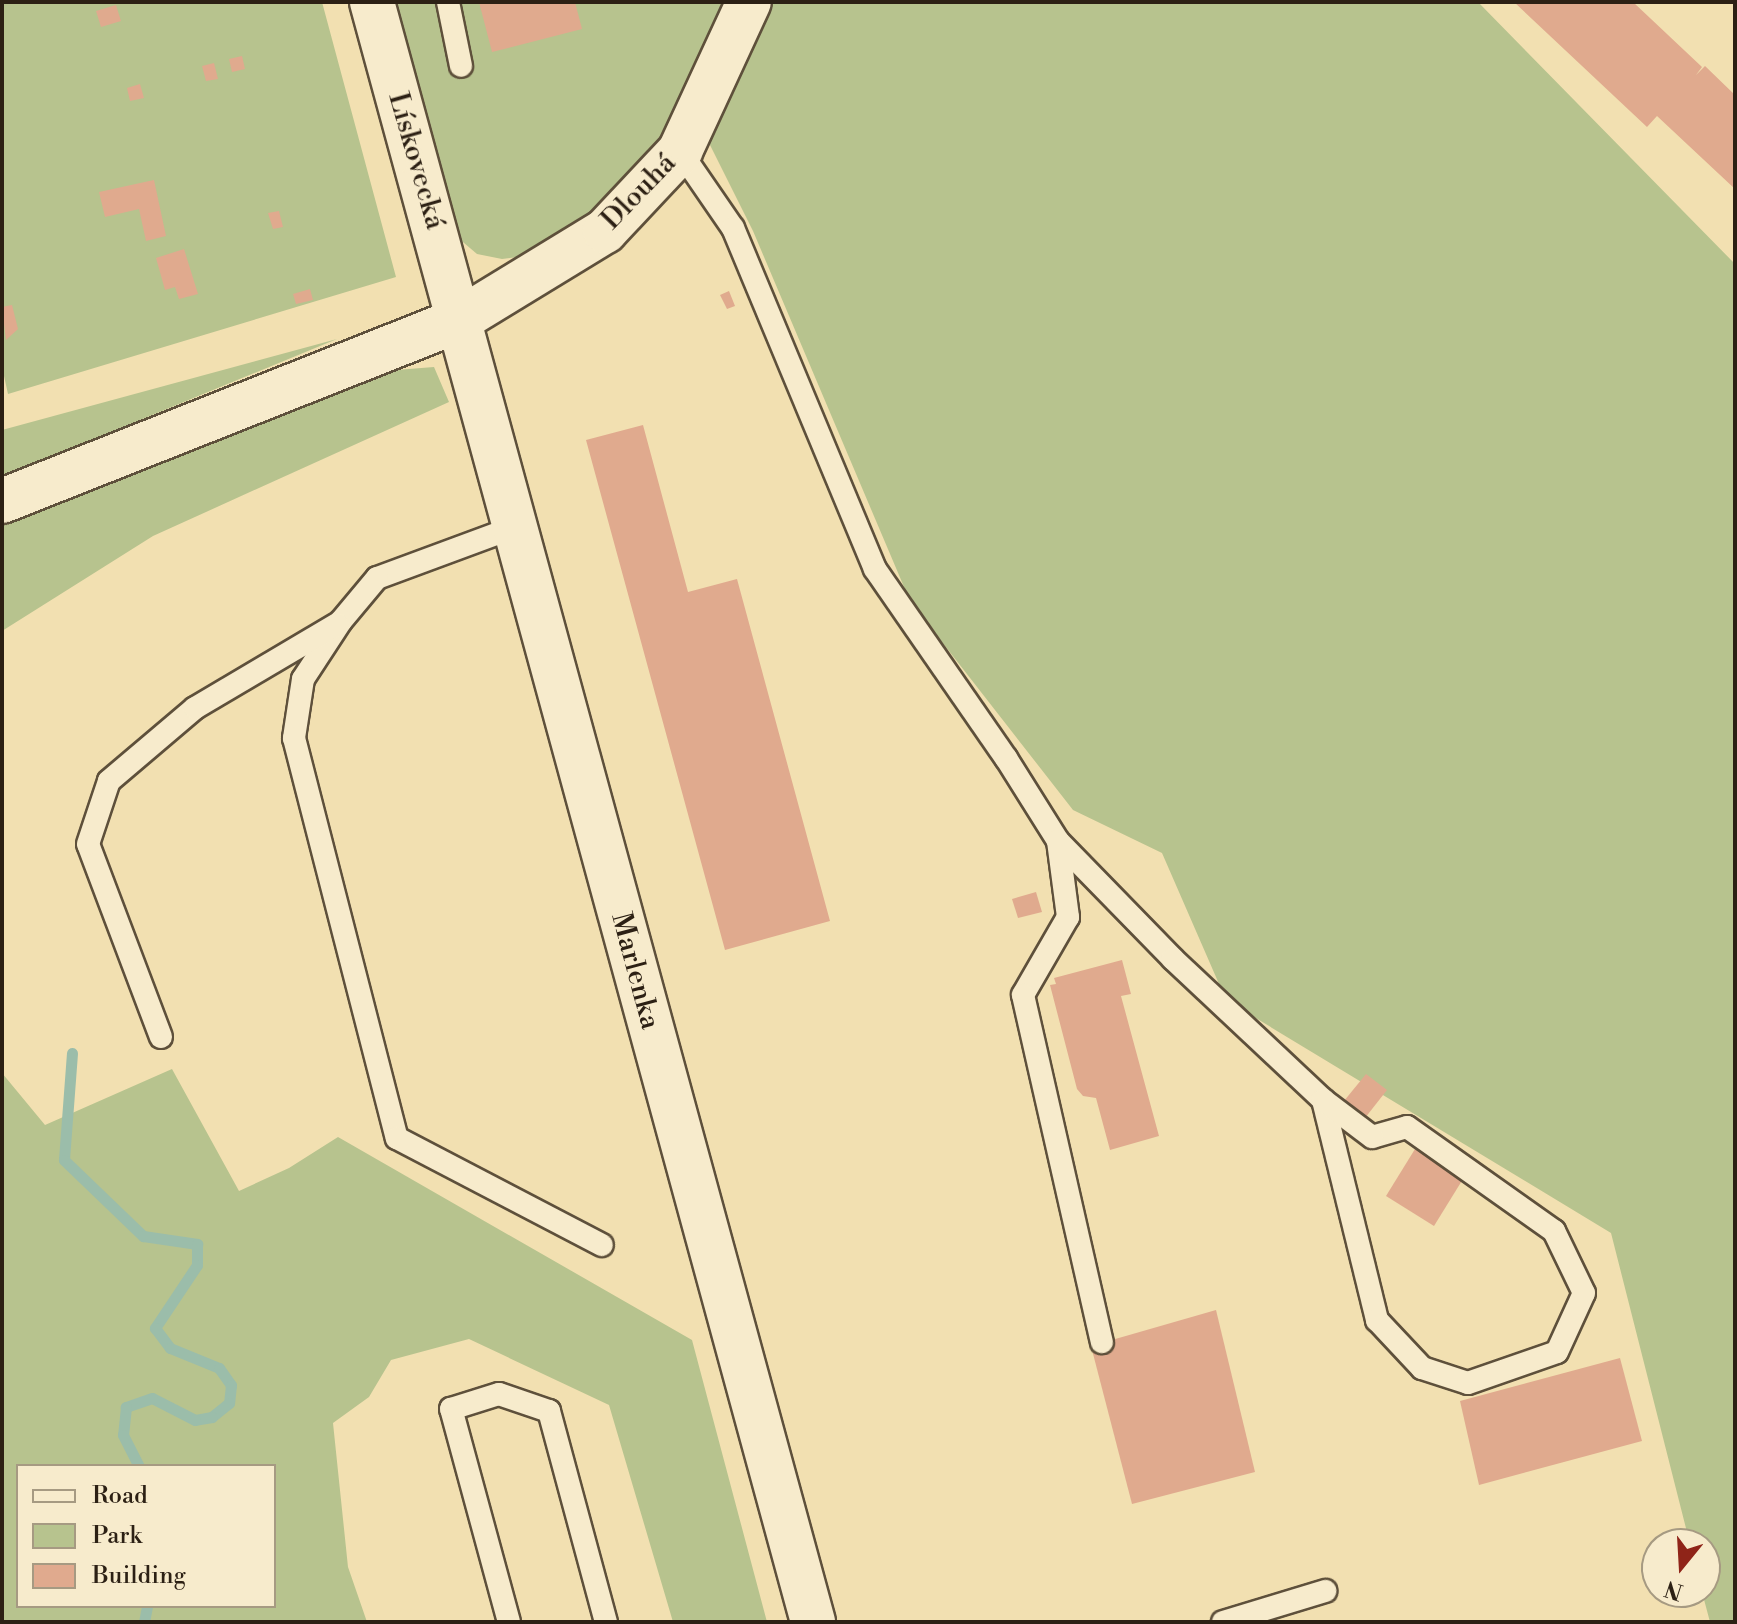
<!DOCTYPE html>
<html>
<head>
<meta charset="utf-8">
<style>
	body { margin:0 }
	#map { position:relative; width:1737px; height:1624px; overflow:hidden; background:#f2e0b1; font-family:"Libre Bodoni",serif }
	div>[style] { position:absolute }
	.green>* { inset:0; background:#b7c38e }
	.stream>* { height:11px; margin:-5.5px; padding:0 5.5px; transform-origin:5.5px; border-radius:5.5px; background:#9bbdaa }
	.building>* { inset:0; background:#e0aa8e }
	.roads { filter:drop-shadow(2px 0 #5e503b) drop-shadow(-2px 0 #5e503b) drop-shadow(0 2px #5e503b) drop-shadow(0 -2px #5e503b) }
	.lane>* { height:22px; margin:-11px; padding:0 11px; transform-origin:11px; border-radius:11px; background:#f7ebcc }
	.street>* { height:44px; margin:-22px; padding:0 22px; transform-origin:22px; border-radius:22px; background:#f7ebcc }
	.secondary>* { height:44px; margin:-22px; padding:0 22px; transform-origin:22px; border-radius:22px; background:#f7ebcc }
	span { translate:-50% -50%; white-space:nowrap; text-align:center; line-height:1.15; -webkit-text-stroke:6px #f7ebcc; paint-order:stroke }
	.street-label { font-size:28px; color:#2c2014 }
	.frame { position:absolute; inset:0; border:4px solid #2c2014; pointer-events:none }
	.legend { position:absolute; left:16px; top:1464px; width:260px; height:144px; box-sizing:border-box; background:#f7ebcc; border:2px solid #a69a82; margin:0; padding:10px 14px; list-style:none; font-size:24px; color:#2c2014 }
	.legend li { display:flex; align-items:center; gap:16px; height:40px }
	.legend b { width:40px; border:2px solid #a69a82 }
	.north { position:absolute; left:1641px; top:1528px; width:80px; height:80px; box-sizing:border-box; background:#f7ebcc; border:2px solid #a69a82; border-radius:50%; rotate:198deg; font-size:22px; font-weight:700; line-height:32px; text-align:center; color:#2c2014 }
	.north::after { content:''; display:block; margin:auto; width:28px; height:36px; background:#8f2418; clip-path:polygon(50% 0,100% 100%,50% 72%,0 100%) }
</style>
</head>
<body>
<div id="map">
	<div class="green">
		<div style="clip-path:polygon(2px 2px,322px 2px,396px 277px,8px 394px,4px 376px,2px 378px)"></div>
		<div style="clip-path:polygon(393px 2px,735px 2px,665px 136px,595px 210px,533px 255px,502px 259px,477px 254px,457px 237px)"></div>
		<div style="clip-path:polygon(774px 2px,1478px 2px,1735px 264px,1735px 1622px,1710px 1622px,1702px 1592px,1705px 1592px,1705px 1544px,1690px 1544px,1611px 1233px,1226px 1000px,1162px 853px,1073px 810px,910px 601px,753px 231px,707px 139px)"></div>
		<div style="clip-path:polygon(337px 339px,2px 477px,2px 430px)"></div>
		<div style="clip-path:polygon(434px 367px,449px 402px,153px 536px,2px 631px,2px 519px,371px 372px)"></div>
		<div style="clip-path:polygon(evenodd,172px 1069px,239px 1191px,289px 1168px,338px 1137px,692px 1340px,767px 1622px,673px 1622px,609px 1405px,469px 1339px,391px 1360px,369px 1397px,333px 1423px,348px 1567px,367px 1622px,2px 1622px,2px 1073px,45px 1125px,172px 1069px,274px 1466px,274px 1606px,18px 1606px,18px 1466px,274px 1466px)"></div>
	</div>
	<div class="stream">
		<div style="left:72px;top:1053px;width:107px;rotate:94.3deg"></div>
		<div style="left:64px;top:1160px;width:110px;rotate:43.9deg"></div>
		<div style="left:143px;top:1236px;width:55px;rotate:8.4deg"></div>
		<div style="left:197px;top:1244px;width:21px;rotate:90deg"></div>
		<div style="left:197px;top:1265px;width:76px;rotate:123.7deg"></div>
		<div style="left:155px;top:1328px;width:25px;rotate:53deg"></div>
		<div style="left:170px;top:1348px;width:53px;rotate:22.2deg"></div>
		<div style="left:219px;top:1368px;width:21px;rotate:55deg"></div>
		<div style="left:231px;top:1385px;width:18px;rotate:96deg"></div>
		<div style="left:229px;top:1403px;width:22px;rotate:141deg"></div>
		<div style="left:212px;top:1417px;width:17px;rotate:170deg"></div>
		<div style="left:195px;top:1420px;width:48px;rotate:-152.9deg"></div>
		<div style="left:152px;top:1398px;width:28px;rotate:161deg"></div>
		<div style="left:126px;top:1407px;width:28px;rotate:96deg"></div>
		<div style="left:123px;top:1435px;width:35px;rotate:63deg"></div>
		<div style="left:144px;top:1622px;width:16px;rotate:-79deg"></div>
	</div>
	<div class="building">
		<div style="clip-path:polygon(479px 2px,575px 2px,582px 29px,492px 52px)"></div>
		<div style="clip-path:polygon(1514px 2px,1633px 2px,1702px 67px,1696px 75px,1705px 66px,1735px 95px,1735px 189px,1657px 116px,1647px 127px)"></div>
		<div style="clip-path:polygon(116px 5px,121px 21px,101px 27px,96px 11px)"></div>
		<div style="clip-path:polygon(242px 56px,245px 69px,232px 72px,229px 59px)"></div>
		<div style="clip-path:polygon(214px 63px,218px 79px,206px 81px,202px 66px)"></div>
		<div style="clip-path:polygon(140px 84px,144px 98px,130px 101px,127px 88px)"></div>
		<div style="clip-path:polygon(154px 180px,166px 236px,146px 241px,139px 209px,105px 217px,99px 192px)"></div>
		<div style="clip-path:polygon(279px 211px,283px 227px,273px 229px,268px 213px)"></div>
		<div style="clip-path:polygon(184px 249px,198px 294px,179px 299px,175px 287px,165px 290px,156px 258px)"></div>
		<div style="clip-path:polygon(310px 289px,313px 300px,296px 304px,293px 294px)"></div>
		<div style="clip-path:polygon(729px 291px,735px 306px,727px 309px,720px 295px)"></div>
		<div style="clip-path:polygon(12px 305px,18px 329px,6px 340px,2px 307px)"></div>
		<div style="clip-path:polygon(643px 425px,688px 592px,737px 579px,830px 921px,725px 950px,586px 440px)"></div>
		<div style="clip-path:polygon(1036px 892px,1042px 912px,1018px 918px,1012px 899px)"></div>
		<div style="clip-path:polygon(1122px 960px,1131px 994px,1121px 996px,1159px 1136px,1110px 1150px,1096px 1098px,1083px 1096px,1077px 1089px,1050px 985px,1056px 984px,1054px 978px)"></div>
		<div style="clip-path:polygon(1366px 1074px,1387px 1090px,1365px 1118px,1344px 1101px)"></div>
		<div style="clip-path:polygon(1415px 1149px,1463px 1179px,1434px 1226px,1386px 1196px)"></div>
		<div style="clip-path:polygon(1216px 1310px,1255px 1472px,1132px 1504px,1091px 1346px)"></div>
		<div style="clip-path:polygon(1620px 1358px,1642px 1441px,1479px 1485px,1460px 1401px)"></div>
	</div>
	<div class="roads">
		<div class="lane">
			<div style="left:448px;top:2px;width:65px;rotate:78.5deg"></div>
			<div style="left:680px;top:151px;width:93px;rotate:55.5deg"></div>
			<div style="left:733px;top:228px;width:369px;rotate:67.4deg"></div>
			<div style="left:875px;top:569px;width:230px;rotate:55.3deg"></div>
			<div style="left:1006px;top:758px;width:98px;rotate:57.9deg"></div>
			<div style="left:1058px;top:841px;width:77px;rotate:82.5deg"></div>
			<div style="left:1068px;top:917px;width:90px;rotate:120deg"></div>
			<div style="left:1023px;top:995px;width:356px;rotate:77.2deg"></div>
			<div style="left:515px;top:527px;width:147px;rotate:159.7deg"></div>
			<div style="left:377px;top:578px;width:56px;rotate:129.9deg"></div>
			<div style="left:341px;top:621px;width:69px;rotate:123.2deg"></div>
			<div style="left:303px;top:679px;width:60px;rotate:98.7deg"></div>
			<div style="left:294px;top:738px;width:413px;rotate:75.6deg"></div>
			<div style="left:397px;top:1138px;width:231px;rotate:27.6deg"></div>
			<div style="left:1058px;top:841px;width:165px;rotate:45.7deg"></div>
			<div style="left:1173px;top:959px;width:206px;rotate:43.2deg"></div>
			<div style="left:1323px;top:1100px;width:227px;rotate:76.2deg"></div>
			<div style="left:1377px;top:1320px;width:66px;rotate:46.8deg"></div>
			<div style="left:1422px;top:1368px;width:48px;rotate:18.1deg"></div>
			<div style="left:1468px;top:1383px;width:94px;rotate:-19.2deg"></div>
			<div style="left:1557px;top:1352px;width:65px;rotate:-65.4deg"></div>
			<div style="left:1584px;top:1293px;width:69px;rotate:-115.8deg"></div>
			<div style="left:1554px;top:1231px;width:180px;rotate:-144.7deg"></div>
			<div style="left:1407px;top:1127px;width:36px;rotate:164deg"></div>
			<div style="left:1372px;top:1137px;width:61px;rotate:-142.9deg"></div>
			<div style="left:161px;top:1037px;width:206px;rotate:-110.7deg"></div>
			<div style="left:88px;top:844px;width:66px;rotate:-71.6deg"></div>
			<div style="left:109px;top:781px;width:113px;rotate:-40.3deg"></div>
			<div style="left:195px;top:708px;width:165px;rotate:-30.6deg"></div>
			<div style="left:509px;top:1622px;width:221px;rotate:-105.2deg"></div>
			<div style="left:451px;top:1409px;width:50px;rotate:-17.4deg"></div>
			<div style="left:499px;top:1394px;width:53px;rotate:18.8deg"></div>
			<div style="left:549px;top:1411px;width:219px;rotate:74.9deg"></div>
			<div style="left:1223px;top:1622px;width:107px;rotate:-16.9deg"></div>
		</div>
		<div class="street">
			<div style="left:2px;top:501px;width:492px;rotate:-21.6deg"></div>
			<div style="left:459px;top:320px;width:171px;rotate:-31.4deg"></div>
			<div style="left:605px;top:231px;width:110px;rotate:-46.8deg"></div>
			<div style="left:680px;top:151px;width:164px;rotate:-65.2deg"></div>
		</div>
		<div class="secondary">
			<div style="left:372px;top:2px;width:1679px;rotate:74.77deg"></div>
		</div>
	</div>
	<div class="street-label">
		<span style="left:416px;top:161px;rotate:74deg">Lískovecká</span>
		<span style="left:639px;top:192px;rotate:-46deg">Dlouhá</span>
		<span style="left:635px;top:971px;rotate:75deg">Marlenka</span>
	</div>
	<div class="frame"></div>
	<ul class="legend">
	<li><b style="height:10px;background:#f7ebcc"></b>Road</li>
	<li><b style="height:22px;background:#b7c38e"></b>Park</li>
	<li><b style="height:22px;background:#e0aa8e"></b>Building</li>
	</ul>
	<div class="north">N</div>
</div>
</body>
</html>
